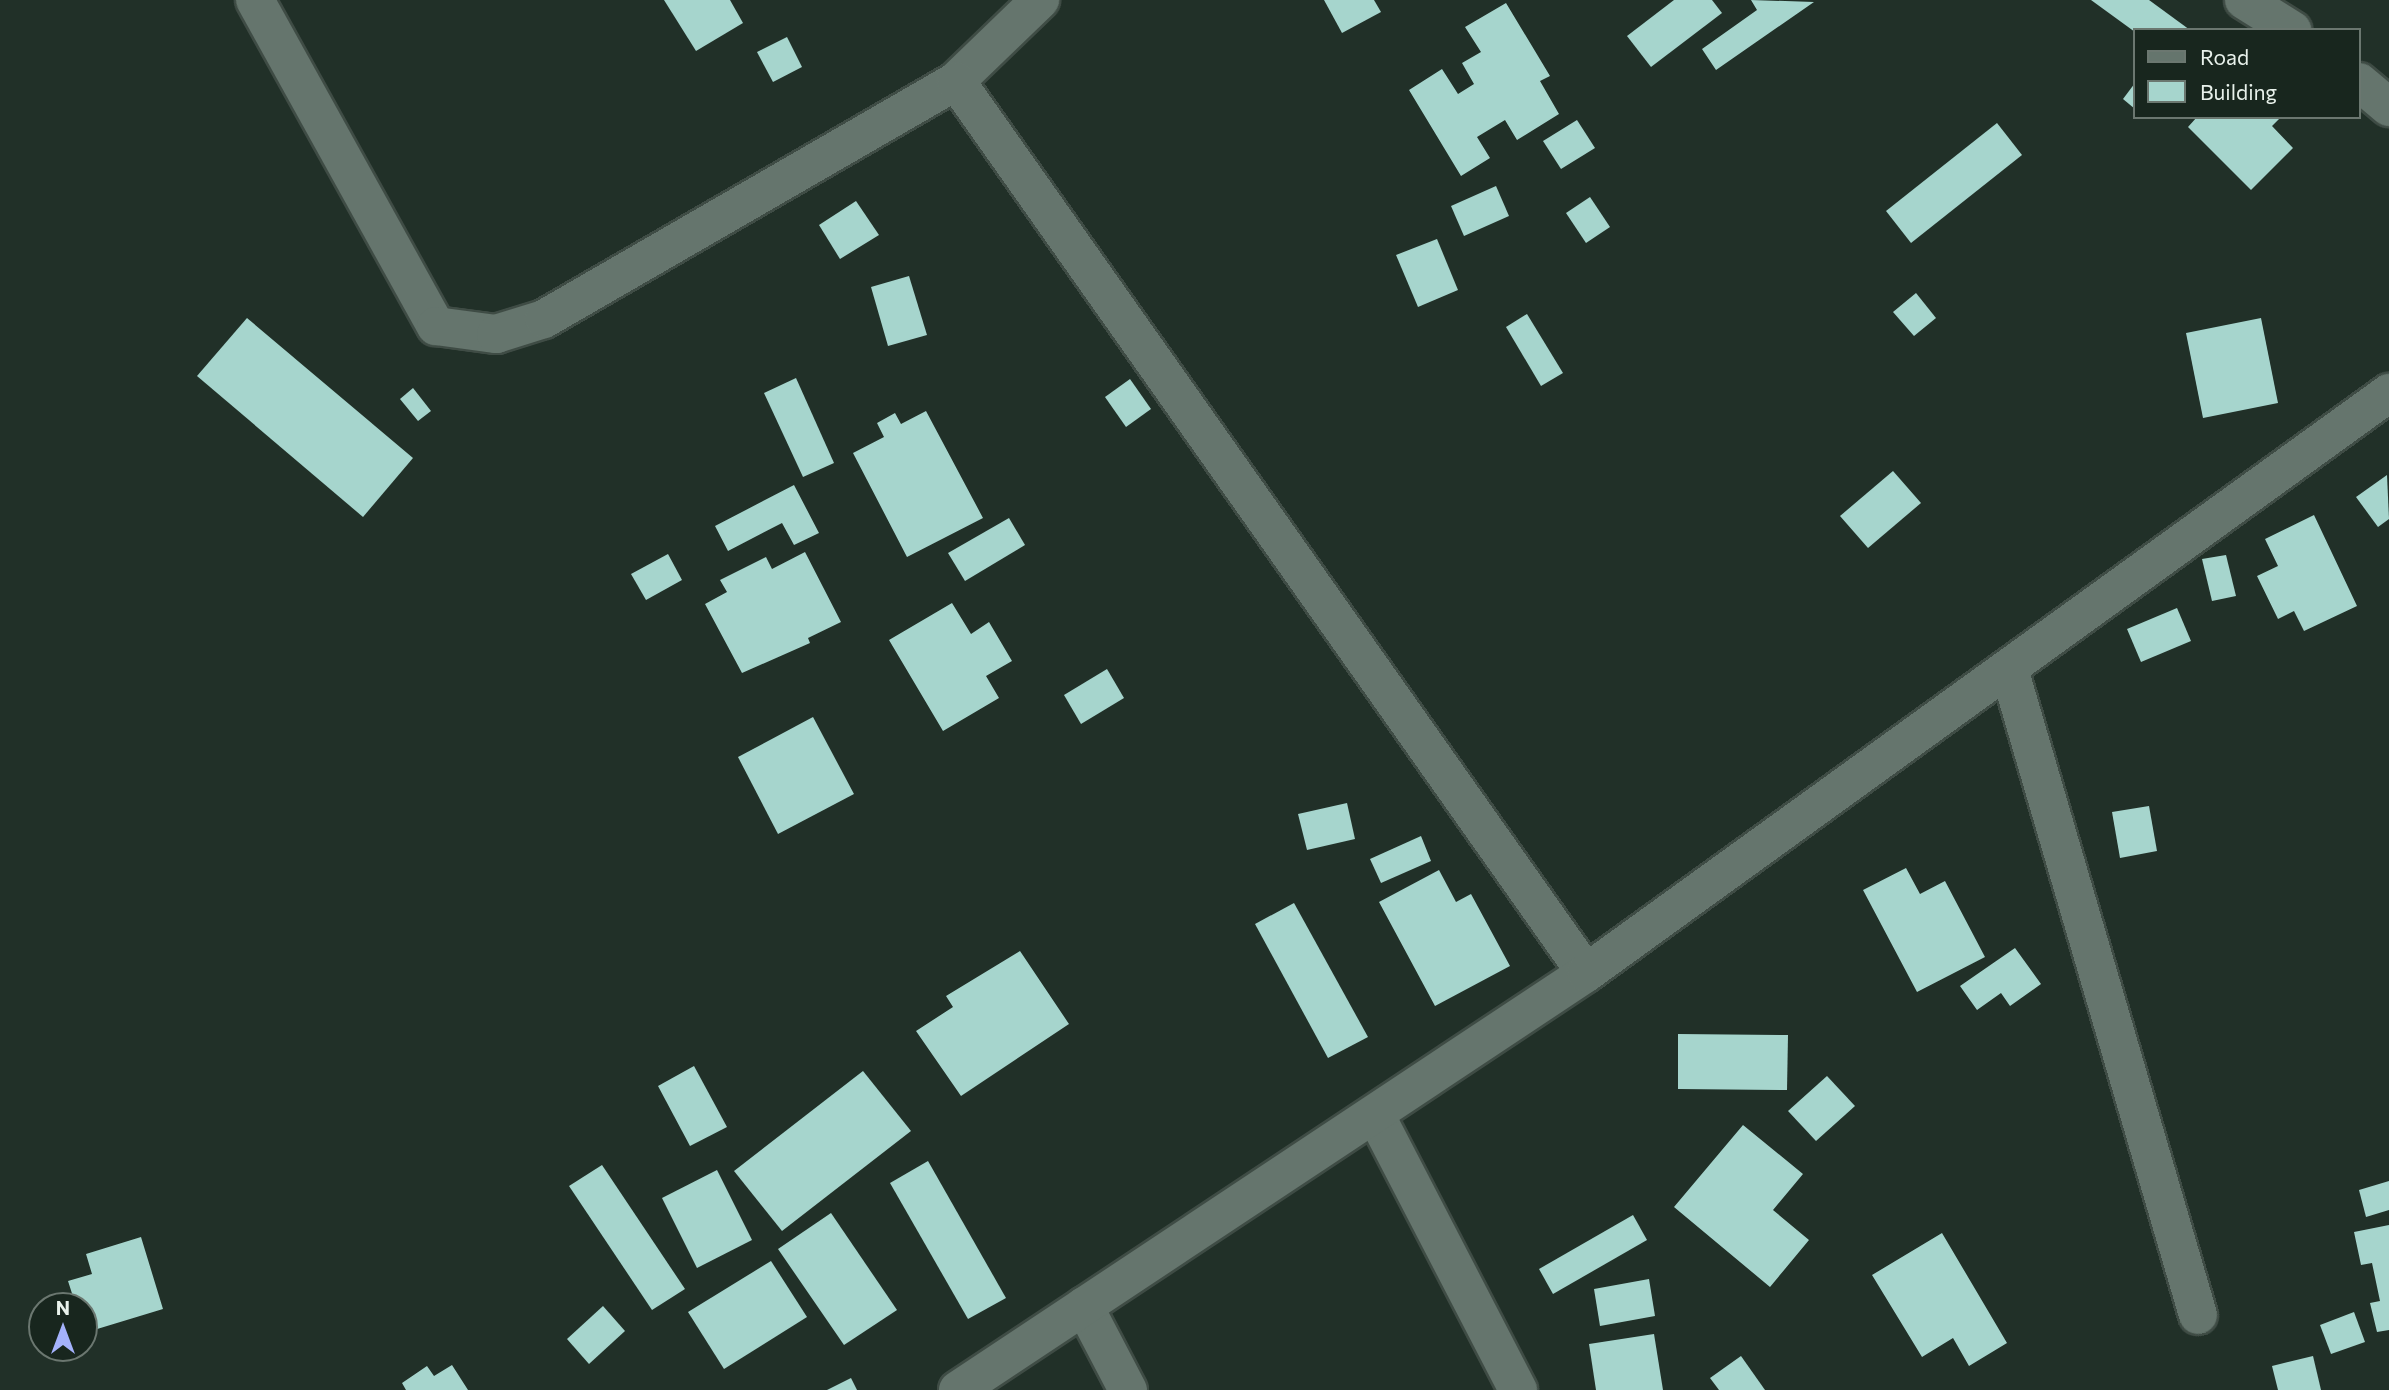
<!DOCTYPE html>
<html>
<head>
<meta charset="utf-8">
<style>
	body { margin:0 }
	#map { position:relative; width:2389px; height:1390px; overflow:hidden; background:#213028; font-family:Commissioner,sans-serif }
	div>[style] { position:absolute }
	.building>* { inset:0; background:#a6d5cd }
	.roads { filter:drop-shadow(2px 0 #3f4c45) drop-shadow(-2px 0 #3f4c45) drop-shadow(0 2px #3f4c45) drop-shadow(0 -2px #3f4c45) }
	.minor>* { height:38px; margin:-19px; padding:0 19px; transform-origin:19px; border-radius:19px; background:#65756d }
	span { translate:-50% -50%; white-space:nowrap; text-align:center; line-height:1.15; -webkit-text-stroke:7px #18261e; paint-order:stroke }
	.legend { position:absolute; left:2133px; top:28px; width:228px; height:91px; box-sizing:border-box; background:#18261e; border:2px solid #6b7770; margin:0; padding:9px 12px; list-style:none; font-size:21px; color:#e8f1eb }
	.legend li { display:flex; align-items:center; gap:14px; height:35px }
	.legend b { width:35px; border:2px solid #6b7770 }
	.north { position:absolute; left:28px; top:1292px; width:70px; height:70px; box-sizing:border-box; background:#18261e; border:2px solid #6b7770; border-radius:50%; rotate:0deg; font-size:19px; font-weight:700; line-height:28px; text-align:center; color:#e8f1eb }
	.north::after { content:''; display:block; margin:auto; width:24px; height:32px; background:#a4b2fc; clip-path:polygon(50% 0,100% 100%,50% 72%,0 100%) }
</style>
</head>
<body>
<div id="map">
	<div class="building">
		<div style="clip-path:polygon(664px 0,730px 0,743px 23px,696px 51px)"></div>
		<div style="clip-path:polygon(1324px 0,1374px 0,1381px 12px,1342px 33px)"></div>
		<div style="clip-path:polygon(1674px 0,1712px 0,1722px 13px,1651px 67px,1627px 36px)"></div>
		<div style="clip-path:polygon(1751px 0,1814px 2px,1716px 70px,1702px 49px,1757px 10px)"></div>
		<div style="clip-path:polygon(2091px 0,2149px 0,2190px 30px,2135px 32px)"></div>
		<div style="clip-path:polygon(1506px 3px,1550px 76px,1540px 81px,1559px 114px,1517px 140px,1505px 120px,1477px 137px,1490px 158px,1461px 176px,1409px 90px,1442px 69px,1458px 94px,1474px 84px,1462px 63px,1481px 52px,1465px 27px)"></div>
		<div style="clip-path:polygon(787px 37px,802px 67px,773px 82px,757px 52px)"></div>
		<div style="clip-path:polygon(2135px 83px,2135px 109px,2123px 99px)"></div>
		<div style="clip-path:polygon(2197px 117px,2281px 117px,2272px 126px,2293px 148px,2251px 190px,2188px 127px)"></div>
		<div style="clip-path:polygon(1577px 120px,1595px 148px,1561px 169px,1543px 141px)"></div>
		<div style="clip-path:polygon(1997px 123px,2022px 155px,1911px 243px,1886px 211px)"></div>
		<div style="clip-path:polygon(1496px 186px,1509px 216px,1464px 236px,1451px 206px)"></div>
		<div style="clip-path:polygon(1590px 197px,1610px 227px,1586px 243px,1566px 213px)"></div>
		<div style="clip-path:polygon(856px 201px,879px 235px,840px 259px,819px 225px)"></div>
		<div style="clip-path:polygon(1437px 239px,1458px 290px,1418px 307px,1396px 255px)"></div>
		<div style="clip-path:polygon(909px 276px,927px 335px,888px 346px,871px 287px)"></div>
		<div style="clip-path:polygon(1916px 293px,1936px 318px,1914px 336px,1893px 312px)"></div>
		<div style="clip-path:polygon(1527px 314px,1563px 373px,1541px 386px,1506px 327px)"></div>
		<div style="clip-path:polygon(247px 318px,413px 458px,363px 517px,197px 376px)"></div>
		<div style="clip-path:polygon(2261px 318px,2278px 403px,2203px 418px,2186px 333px)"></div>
		<div style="clip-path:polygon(796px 378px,834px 463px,803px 477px,764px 393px)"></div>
		<div style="clip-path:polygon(1130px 379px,1151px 409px,1126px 427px,1105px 397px)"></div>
		<div style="clip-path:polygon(413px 388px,431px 411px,418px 421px,400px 399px)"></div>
		<div style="clip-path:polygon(926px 411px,983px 518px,907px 557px,853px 453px,884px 437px,877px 423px,895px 413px,901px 424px)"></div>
		<div style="clip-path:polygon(1893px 471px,1921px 503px,1868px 548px,1840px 516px)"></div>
		<div style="clip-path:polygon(2387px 475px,2389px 519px,2378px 527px,2356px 497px)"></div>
		<div style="clip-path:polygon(794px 485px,819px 533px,794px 545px,782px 523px,728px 551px,715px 526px)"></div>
		<div style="clip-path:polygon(2314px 515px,2357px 606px,2304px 631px,2294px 611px,2278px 619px,2257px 576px,2278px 566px,2265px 539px)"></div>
		<div style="clip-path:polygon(1009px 518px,1025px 545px,965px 581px,948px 553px)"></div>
		<div style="clip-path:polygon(805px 552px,841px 622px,808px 638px,810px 643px,742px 673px,705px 604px,727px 592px,720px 580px,766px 557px,772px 569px)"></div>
		<div style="clip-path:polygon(668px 554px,682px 580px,646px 600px,631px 574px)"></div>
		<div style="clip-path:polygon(2226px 555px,2236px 596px,2212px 601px,2202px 559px)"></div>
		<div style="clip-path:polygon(952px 603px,971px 634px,989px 622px,1012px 661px,986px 676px,999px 698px,943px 731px,889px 640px)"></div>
		<div style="clip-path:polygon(2177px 608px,2191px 641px,2141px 662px,2127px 629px)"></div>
		<div style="clip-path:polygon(1107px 669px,1124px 698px,1081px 724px,1064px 695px)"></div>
		<div style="clip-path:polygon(813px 717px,854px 794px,778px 834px,738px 757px)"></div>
		<div style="clip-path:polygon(1347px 803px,1355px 839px,1307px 850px,1298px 814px)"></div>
		<div style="clip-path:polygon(2149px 806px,2157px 851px,2120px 858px,2112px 812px)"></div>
		<div style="clip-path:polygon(1421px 836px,1431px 861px,1381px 883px,1370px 859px)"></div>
		<div style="clip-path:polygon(1906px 868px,1920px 894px,1945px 881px,1985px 957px,1917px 992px,1863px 890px)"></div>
		<div style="clip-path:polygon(1439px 870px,1456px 902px,1471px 894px,1510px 966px,1435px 1006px,1379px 902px)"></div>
		<div style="clip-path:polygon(1294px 903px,1368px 1037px,1328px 1058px,1255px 924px)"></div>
		<div style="clip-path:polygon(2015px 948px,2041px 984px,2010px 1006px,2001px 993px,1977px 1010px,1960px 986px)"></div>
		<div style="clip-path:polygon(1020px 951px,1069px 1024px,961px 1096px,916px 1031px,953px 1007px,946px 996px)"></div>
		<div style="clip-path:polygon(1678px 1034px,1788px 1035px,1787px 1090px,1678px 1089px)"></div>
		<div style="clip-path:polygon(694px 1066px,727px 1127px,690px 1146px,658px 1086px)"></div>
		<div style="clip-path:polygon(863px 1071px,911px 1131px,782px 1231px,734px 1171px)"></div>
		<div style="clip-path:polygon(1827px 1076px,1855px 1106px,1816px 1141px,1788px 1111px)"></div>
		<div style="clip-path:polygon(1743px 1125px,1803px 1174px,1773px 1210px,1809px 1240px,1770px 1287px,1674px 1207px)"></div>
		<div style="clip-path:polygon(928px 1161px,1006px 1298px,968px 1319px,890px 1183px)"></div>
		<div style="clip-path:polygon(602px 1165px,685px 1289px,652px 1310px,569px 1186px)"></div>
		<div style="clip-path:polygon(717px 1170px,752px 1240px,697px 1268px,662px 1198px)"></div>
		<div style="clip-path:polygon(2389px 1181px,2389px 1210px,2366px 1217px,2359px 1190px)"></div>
		<div style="clip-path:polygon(831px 1213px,897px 1310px,844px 1345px,778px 1249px)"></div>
		<div style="clip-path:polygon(1633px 1215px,1647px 1240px,1553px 1294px,1539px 1269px)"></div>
		<div style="clip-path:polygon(2389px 1225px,2389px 1330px,2377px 1332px,2370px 1303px,2380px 1301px,2372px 1263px,2361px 1265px,2354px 1232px)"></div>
		<div style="clip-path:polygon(1942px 1233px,2007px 1343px,1969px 1366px,1953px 1338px,1922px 1357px,1872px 1275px)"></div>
		<div style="clip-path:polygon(141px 1237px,163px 1309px,84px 1333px,84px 1306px,76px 1306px,68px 1281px,92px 1274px,86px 1254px)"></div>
		<div style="clip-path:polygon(771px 1261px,807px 1317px,724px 1369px,688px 1312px)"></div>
		<div style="clip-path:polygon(1649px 1279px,1655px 1316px,1600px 1326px,1594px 1289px)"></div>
		<div style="clip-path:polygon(603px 1306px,625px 1331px,589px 1364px,567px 1339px)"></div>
		<div style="clip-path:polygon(2354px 1312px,2365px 1342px,2331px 1354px,2320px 1325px)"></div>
		<div style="clip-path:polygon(1654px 1334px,1663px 1390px,1596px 1390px,1589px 1344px)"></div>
		<div style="clip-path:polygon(1741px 1356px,1765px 1390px,1719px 1390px,1710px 1378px)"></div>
		<div style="clip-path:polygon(2313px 1356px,2321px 1390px,2278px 1390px,2272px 1366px)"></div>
		<div style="clip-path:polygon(452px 1365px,468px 1390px,406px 1390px,402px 1383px,427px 1366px,434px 1376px)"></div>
		<div style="clip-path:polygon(851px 1378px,857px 1390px,827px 1390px)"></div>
	</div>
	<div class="roads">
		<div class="minor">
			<div style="left:255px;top:0;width:373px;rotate:61deg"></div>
			<div style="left:436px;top:326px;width:61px;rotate:7.6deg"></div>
			<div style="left:496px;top:334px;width:50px;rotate:-17.4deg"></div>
			<div style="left:544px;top:319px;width:476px;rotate:-30deg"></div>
			<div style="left:956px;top:81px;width:117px;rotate:-44deg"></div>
			<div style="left:2244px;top:0;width:57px;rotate:32deg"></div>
			<div style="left:956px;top:81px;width:1092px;rotate:54.77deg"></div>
			<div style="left:2359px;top:82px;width:39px;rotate:40deg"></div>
			<div style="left:2009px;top:669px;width:673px;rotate:73.69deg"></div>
			<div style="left:1375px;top:1114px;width:311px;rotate:62.6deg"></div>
			<div style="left:1084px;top:1306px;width:95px;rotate:62.4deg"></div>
			<div style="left:958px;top:1390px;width:754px;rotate:-33.58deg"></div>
			<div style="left:1586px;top:973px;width:991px;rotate:-35.84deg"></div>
		</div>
	</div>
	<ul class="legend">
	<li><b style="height:9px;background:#65756d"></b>Road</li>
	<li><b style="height:19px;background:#a6d5cd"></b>Building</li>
	</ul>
	<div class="north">N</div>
</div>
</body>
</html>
